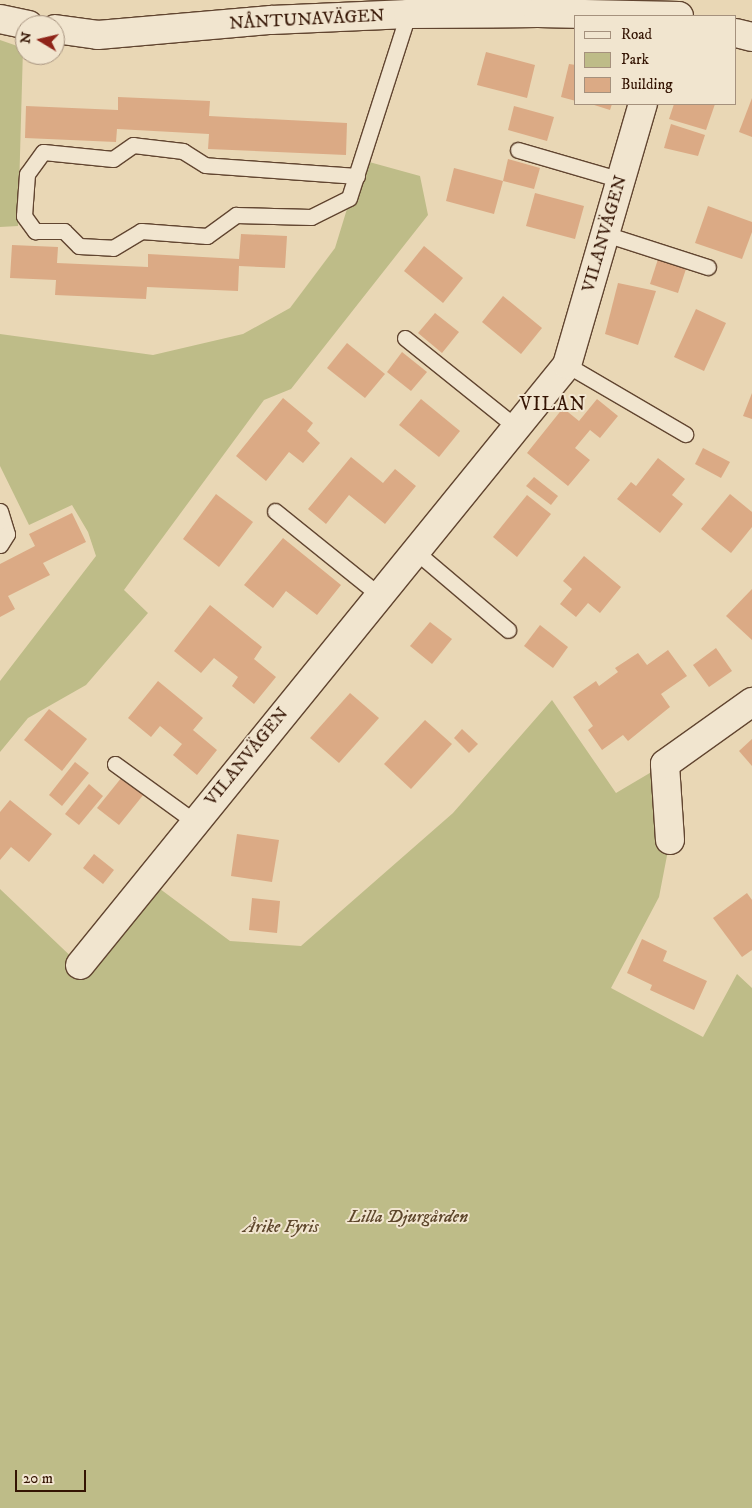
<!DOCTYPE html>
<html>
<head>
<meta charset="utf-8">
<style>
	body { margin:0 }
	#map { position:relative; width:752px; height:1508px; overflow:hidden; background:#e9d7b5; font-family:"IM FELL DW Pica",serif }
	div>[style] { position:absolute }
	.green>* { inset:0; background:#bebc88 }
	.building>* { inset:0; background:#dbaa85 }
	.roads { filter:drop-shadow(1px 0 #614530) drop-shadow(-1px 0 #614530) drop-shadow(0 1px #614530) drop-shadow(0 -1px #614530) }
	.lane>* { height:15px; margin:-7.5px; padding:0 7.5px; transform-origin:7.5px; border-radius:7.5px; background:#f1e5cf }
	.street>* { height:28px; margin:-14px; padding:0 14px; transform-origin:14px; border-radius:14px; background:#f1e5cf }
	.secondary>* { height:28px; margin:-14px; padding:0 14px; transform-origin:14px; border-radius:14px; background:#f1e5cf }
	span { translate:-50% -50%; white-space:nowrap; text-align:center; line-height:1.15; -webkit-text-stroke:4px #f1e5cf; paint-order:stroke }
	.street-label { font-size:18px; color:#341403 }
	.park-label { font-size:18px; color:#5d462b; font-style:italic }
	.neighbourhood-label { font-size:19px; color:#341403; letter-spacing:1px }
	.legend { position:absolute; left:574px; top:15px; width:162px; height:90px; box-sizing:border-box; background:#f1e5cf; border:1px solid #a5917d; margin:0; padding:6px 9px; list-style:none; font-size:15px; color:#341403 }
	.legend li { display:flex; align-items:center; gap:10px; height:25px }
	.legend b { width:25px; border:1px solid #a5917d }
	.north { position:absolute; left:15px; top:15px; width:50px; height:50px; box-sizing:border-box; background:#f1e5cf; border:1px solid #a5917d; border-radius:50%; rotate:279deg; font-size:14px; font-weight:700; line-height:20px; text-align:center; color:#341403 }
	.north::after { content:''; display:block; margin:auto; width:18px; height:22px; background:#8f2418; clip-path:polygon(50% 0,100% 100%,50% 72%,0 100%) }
	.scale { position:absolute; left:15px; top:1470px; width:71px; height:22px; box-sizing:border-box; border:2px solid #341403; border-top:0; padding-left:6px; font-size:15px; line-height:18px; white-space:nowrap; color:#341403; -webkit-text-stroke:4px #f1e5cf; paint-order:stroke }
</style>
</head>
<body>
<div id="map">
	<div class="green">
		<div style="clip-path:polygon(0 40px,23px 48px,18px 226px,0 227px)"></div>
		<div style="clip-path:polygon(362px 160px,420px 176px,428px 215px,291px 389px,264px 400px,124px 590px,148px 613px,86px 685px,28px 718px,0 752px,0 681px,96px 556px,88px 532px,72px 505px,29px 525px,0 466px,0 334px,153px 355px,243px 334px,290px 308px,335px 248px)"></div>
		<div style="clip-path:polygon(552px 700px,616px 793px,665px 764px,670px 840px,659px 897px,611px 988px,703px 1037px,737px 974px,752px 988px,752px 1508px,0 1508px,0 889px,80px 965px,148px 880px,230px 941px,301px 946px,453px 813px)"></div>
	</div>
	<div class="building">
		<div style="clip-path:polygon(486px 52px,535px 65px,527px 98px,477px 85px)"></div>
		<div style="clip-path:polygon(569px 64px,576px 65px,576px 101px,561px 97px)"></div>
		<div style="clip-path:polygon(118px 97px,210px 101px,209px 116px,347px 123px,346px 155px,208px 149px,209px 134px,117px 129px,116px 142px,25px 138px,26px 106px,118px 110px)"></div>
		<div style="clip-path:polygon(752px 98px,752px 137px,739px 132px)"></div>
		<div style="clip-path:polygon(591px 104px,612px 104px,610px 110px)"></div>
		<div style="clip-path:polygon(674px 104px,715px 104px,706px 130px,669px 119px)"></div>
		<div style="clip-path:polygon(514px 106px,554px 117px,547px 141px,508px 130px)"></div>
		<div style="clip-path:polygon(671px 124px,705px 135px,698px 156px,664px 148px)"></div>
		<div style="clip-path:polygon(508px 159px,540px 168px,534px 189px,503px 181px)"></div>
		<div style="clip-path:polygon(454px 168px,503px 181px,494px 214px,446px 201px)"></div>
		<div style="clip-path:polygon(535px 193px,584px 206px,575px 239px,526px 226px)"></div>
		<div style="clip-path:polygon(708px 206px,752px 222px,752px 232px,742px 259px,695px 243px)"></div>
		<div style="clip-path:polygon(241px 234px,287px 236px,285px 268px,239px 266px,238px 291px,147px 287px,146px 299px,55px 295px,56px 280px,10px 278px,12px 245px,58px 247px,57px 263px,148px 267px,148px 254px,239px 259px)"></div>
		<div style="clip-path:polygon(424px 246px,463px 278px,443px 303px,404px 271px)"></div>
		<div style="clip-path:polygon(658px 259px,687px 266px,678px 293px,650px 284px)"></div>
		<div style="clip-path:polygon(618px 283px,656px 291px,638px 345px,605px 334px)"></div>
		<div style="clip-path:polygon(503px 296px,542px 328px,521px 354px,482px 322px)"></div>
		<div style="clip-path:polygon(696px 309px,726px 323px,704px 371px,674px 357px)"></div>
		<div style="clip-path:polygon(435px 313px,459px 332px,442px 353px,418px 333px)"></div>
		<div style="clip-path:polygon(347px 343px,385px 374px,365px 398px,327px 368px)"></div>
		<div style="clip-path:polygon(402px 352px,427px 372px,411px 391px,387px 372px)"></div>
		<div style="clip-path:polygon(752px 393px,752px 419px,743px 416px)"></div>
		<div style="clip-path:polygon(283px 398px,313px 423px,307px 431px,320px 443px,303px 463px,289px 452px,266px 481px,236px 456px)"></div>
		<div style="clip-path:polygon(421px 399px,460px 431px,439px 457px,399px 425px)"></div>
		<div style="clip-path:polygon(597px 399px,618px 416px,600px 438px,590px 430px,575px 448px,590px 460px,568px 486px,527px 453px,563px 408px,579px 421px)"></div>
		<div style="clip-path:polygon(703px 448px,730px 462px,721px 478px,695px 464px)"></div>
		<div style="clip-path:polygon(351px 457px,383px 483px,395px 469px,416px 486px,385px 524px,349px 495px,326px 524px,308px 509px)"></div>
		<div style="clip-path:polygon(658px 458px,685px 479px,672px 495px,683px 504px,660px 533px,617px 499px,631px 482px,636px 486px)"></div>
		<div style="clip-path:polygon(534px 477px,558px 496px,551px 505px,526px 486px)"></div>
		<div style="clip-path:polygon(216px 494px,253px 522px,219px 567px,183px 539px)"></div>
		<div style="clip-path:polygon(730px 494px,752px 512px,752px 527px,731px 553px,701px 529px)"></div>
		<div style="clip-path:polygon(527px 495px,551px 514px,517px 557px,493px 537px)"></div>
		<div style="clip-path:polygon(72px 513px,86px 542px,43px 563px,50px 575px,8px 596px,15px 609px,0 617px,0 564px,35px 546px,29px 534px)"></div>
		<div style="clip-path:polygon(283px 538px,341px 585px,317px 615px,286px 591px,273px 608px,244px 585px)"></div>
		<div style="clip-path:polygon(584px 556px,621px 587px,600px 613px,588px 603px,576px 617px,560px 604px,572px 589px,563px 581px)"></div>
		<div style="clip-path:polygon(752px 589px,752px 640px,726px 616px)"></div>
		<div style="clip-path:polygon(210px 605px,262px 647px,254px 659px,276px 677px,254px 704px,232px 686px,238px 677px,214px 658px,201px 673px,174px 651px)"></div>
		<div style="clip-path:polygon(430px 622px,452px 639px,432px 664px,410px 646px)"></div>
		<div style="clip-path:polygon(540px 625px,568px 647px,553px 668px,524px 646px)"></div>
		<div style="clip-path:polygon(716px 648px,732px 671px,709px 687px,693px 665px)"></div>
		<div style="clip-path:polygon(668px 650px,687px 676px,661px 694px,670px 707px,628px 741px,623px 735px,602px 750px,588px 730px,593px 726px,573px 697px,596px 681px,599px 686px,618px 672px,615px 668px,638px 653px,647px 665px)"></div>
		<div style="clip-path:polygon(158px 681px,203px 718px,193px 730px,217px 750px,197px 775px,173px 755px,182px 744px,160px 726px,151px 737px,128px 718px)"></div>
		<div style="clip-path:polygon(350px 693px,379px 718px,339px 763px,310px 738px)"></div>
		<div style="clip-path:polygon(49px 709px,87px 739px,62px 771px,24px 740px)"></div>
		<div style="clip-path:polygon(425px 720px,452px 744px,411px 789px,384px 764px)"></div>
		<div style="clip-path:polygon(462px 729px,478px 744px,469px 753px,454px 738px)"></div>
		<div style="clip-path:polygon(752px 739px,752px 766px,739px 751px)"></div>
		<div style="clip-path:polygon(75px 762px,89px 773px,62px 806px,49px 795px)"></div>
		<div style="clip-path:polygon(122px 777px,144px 794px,119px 825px,97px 808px)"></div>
		<div style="clip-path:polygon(89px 784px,103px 796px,79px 825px,65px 814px)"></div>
		<div style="clip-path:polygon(10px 800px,52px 834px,29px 862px,11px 847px,0 860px,0 812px)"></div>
		<div style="clip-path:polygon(237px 834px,279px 840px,272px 882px,231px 876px)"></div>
		<div style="clip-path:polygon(94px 854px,114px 870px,103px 884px,83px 868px)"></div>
		<div style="clip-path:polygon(747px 893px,752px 900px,752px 950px,742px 957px,713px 918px)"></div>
		<div style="clip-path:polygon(252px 898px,280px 901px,277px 933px,249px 930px)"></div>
		<div style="clip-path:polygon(642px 939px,667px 951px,663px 961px,707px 981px,694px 1010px,650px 990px,652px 985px,627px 973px)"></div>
	</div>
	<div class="roads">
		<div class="lane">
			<div style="left:518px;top:150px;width:107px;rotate:16.2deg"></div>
			<div style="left:357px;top:176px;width:152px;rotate:-175.9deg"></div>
			<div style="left:205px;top:165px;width:26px;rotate:-148deg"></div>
			<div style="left:183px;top:151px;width:50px;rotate:-173.2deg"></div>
			<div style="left:133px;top:145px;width:24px;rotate:145deg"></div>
			<div style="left:113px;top:159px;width:70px;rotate:-174.3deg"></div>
			<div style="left:43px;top:152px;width:27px;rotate:126deg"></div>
			<div style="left:27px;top:174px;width:42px;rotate:94.1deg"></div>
			<div style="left:24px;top:216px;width:19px;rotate:54deg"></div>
			<div style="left:35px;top:231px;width:29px"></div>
			<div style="left:64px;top:231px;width:21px;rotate:45deg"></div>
			<div style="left:79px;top:246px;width:34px;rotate:3deg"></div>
			<div style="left:113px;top:248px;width:33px;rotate:-31deg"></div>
			<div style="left:141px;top:231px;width:66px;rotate:4.3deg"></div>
			<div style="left:207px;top:236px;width:36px;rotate:-36deg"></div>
			<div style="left:236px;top:215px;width:75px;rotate:1.5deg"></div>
			<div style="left:311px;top:217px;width:42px;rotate:-26.6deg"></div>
			<div style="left:349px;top:198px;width:193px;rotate:-72.2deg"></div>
			<div style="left:605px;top:234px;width:108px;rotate:17.8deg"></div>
			<div style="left:405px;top:338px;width:142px;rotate:38.7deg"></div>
			<div style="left:567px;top:365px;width:137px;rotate:30.3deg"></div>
			<div style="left:0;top:511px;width:24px;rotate:73deg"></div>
			<div style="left:7px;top:534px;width:13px;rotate:122deg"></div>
			<div style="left:275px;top:511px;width:134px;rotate:38.9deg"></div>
			<div style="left:415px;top:551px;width:122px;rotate:40.3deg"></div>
			<div style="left:115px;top:764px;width:99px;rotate:35.9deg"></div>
		</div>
		<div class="street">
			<div style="left:670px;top:840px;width:76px;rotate:-93.8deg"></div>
			<div style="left:665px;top:764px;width:107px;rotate:-35.5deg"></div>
			<div style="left:80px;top:965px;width:773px;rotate:-50.93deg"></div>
			<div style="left:567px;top:365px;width:272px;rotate:-73.8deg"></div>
		</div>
		<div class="secondary">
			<div style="left:0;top:19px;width:29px;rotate:12deg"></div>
			<div style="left:55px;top:29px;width:43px;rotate:7.9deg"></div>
			<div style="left:98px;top:35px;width:174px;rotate:-5deg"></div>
			<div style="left:271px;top:20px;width:137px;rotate:-2.5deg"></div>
			<div style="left:408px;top:14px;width:130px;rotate:-0.4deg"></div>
			<div style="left:538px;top:13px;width:141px;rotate:1.2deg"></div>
			<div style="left:736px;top:33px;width:16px;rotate:14deg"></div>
		</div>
	</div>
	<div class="street-label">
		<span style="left:307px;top:20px;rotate:-3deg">NÅNTUNAVÄGEN</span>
		<span style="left:605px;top:234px;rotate:-74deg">VILANVÄGEN</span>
		<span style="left:247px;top:757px;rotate:-51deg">VILANVÄGEN</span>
	</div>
	<div class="park-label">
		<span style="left:408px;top:1217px">Lilla Djurgården</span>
		<span style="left:281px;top:1227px">Årike Fyris</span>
	</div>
	<div class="neighbourhood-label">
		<span style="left:553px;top:405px">VILAN</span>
	</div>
	<ul class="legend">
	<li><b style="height:6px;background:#f1e5cf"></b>Road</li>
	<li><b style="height:14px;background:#bebc88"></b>Park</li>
	<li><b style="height:14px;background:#dbaa85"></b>Building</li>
	</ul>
	<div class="north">N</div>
	<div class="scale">20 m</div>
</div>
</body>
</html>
